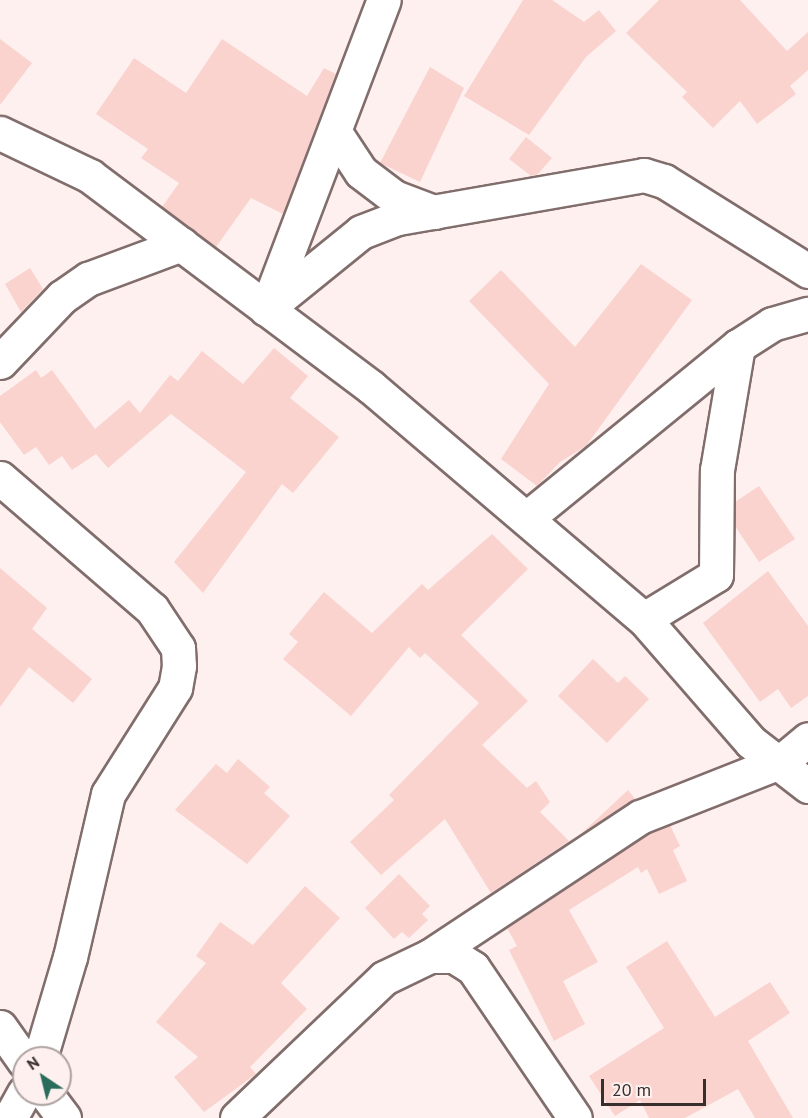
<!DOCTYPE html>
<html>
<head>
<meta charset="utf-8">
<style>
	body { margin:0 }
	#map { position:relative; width:808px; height:1118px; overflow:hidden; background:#fdf0ef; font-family:"PT Sans",sans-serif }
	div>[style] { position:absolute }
	.building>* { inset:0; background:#fad3cf }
	.roads { filter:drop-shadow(2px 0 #816e6c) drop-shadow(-2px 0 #816e6c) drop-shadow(0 2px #816e6c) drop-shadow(0 -2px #816e6c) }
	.minor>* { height:33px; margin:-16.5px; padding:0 16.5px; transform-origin:16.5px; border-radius:16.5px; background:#fff }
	span { translate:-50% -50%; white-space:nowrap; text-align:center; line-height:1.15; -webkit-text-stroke:5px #fdf0ef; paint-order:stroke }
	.north { position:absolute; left:12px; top:1046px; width:60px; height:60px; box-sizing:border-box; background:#fdf0ef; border:2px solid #aea3a2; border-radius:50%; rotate:325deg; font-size:16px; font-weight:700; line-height:24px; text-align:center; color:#372f2e }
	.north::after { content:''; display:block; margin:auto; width:21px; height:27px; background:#2a6c5c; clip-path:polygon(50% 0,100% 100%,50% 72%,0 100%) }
	.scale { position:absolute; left:601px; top:1079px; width:105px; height:27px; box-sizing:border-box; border:3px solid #372f2e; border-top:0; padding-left:8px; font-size:18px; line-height:21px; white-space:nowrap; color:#372f2e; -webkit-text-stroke:4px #fdf0ef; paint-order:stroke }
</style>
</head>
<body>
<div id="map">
	<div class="building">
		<div style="clip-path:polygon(523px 0,552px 0,584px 22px,599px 10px,616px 31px,586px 57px,529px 135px,464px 96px)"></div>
		<div style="clip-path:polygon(659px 0,740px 0,787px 51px,808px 32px,808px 70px,790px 86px,796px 94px,757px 124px,740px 101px,713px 128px,682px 97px,687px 92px,626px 33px)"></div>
		<div style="clip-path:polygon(0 39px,32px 63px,0 105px)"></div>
		<div style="clip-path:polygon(222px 39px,307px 96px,324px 68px,336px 74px,283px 214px,251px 198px,216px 247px,162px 207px,179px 183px,141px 158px,148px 149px,96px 114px,134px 58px,186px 93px)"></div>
		<div style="clip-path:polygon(430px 67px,464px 88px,420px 182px,380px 163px)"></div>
		<div style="clip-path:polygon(526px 137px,552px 158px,538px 174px,531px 176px,509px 159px)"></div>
		<div style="clip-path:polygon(641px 264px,692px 300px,586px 446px,560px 462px,537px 486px,501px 459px,549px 384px,469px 301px,501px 270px,575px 347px)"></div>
		<div style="clip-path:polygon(30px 268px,43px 289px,21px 312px,5px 284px)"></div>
		<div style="clip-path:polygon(274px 348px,308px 376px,290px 398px,339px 437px,293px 493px,282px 484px,203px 593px,174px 562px,246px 472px,171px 414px,108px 468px,96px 454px,72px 470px,62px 456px,49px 465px,36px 447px,24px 455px,0 422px,0 396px,36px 370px,41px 378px,52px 370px,95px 429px,129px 400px,140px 413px,170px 375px,178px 381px,202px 351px,243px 384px)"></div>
		<div style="clip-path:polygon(759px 486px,795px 539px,759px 562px,735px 526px,735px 502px)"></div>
		<div style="clip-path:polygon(492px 534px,528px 569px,461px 635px,528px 701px,482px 745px,527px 788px,536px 781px,550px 802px,540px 812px,569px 841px,491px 893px,445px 819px,381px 875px,350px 842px,394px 800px,389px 795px,479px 703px,425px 653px,420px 658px,409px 647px,351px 716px,283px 659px,298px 642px,289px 634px,324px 592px,372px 633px,422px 584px,428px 590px)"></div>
		<div style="clip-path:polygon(0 568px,47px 608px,32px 629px,92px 679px,73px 703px,29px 667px,0 707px)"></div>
		<div style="clip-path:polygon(768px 571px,808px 626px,808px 696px,791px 708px,778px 689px,760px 702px,703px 623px)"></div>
		<div style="clip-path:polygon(593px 659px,618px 683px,625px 676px,649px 699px,607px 743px,558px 696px)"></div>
		<div style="clip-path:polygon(238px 759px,270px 787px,264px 793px,290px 816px,247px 864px,175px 810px,216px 764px,227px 773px)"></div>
		<div style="clip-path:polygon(628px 790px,635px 799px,582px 833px)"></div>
		<div style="clip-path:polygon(670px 825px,680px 846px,673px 850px,687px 881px,659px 894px,647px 869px,641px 873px,638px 867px,569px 910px,598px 962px,563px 981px,585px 1024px,554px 1041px,509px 950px,517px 946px,507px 928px,649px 834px)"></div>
		<div style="clip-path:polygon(399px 874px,430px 906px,422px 914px,428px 920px,409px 938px,402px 932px,394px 939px,365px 908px)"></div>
		<div style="clip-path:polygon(305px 886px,340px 918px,281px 983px,307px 1009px,250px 1067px,256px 1074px,204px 1112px,174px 1077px,198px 1057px,156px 1022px,206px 963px,196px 956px,220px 922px,253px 945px)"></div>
		<div style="clip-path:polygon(667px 941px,715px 1017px,770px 982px,790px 1013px,748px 1041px,793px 1118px,755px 1118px,738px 1089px,685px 1118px,649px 1118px,640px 1100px,615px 1116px,589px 1076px,664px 1028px,626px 967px)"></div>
	</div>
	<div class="roads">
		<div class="minor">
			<div style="left:0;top:133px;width:100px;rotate:25.5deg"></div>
			<div style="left:90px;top:176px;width:351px;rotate:36.9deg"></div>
			<div style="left:371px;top:387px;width:358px;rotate:40.4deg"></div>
			<div style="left:644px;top:619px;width:163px;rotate:49deg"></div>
			<div style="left:751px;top:742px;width:72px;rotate:37.7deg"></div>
			<div style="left:336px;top:134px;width:45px;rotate:56.7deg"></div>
			<div style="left:361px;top:172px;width:41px;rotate:37.1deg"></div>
			<div style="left:394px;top:197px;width:43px;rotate:20.6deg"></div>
			<div style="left:269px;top:302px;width:323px;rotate:-69.2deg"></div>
			<div style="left:266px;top:309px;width:122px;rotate:-39deg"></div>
			<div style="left:361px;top:232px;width:40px;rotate:-21deg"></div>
			<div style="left:398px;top:218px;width:250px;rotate:-9.9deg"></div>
			<div style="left:644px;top:175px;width:21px;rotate:17deg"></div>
			<div style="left:664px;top:181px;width:170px;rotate:32deg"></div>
			<div style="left:0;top:362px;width:90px;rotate:-46.4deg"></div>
			<div style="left:62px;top:297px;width:32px;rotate:-35deg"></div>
			<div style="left:88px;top:279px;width:100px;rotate:-20.4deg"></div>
			<div style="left:0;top:478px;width:201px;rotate:40.8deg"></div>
			<div style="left:152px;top:609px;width:47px;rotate:56.3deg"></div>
			<div style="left:178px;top:648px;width:18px;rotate:87deg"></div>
			<div style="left:179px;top:666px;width:22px;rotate:100deg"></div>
			<div style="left:175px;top:688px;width:125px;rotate:122.3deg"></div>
			<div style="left:108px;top:794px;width:167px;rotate:103.1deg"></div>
			<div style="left:70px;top:957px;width:105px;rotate:106.5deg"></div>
			<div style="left:527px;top:518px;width:272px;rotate:-39.2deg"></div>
			<div style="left:738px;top:346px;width:40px;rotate:-32.9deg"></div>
			<div style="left:772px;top:324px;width:37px;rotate:-16deg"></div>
			<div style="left:644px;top:619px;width:84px;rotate:-31.4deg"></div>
			<div style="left:716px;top:575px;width:105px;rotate:-89.5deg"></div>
			<div style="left:717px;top:470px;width:126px;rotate:-80.4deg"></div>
			<div style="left:430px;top:956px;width:252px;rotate:-33.5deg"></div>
			<div style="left:640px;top:817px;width:153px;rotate:-21.5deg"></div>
			<div style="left:782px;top:761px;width:34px;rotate:-40deg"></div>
			<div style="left:0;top:1027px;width:42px;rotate:54.8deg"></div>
			<div style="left:46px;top:1094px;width:30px;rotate:53deg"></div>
			<div style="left:10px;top:1118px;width:29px;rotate:-61deg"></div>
			<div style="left:237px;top:1118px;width:203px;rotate:-43.6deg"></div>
			<div style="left:384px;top:978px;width:51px;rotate:-25.6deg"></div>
			<div style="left:430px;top:956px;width:24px"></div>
			<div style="left:454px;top:956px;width:22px;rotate:32deg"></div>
			<div style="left:473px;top:968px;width:181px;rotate:55.8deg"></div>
		</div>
	</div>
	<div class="north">N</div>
	<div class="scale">20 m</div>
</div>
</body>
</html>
